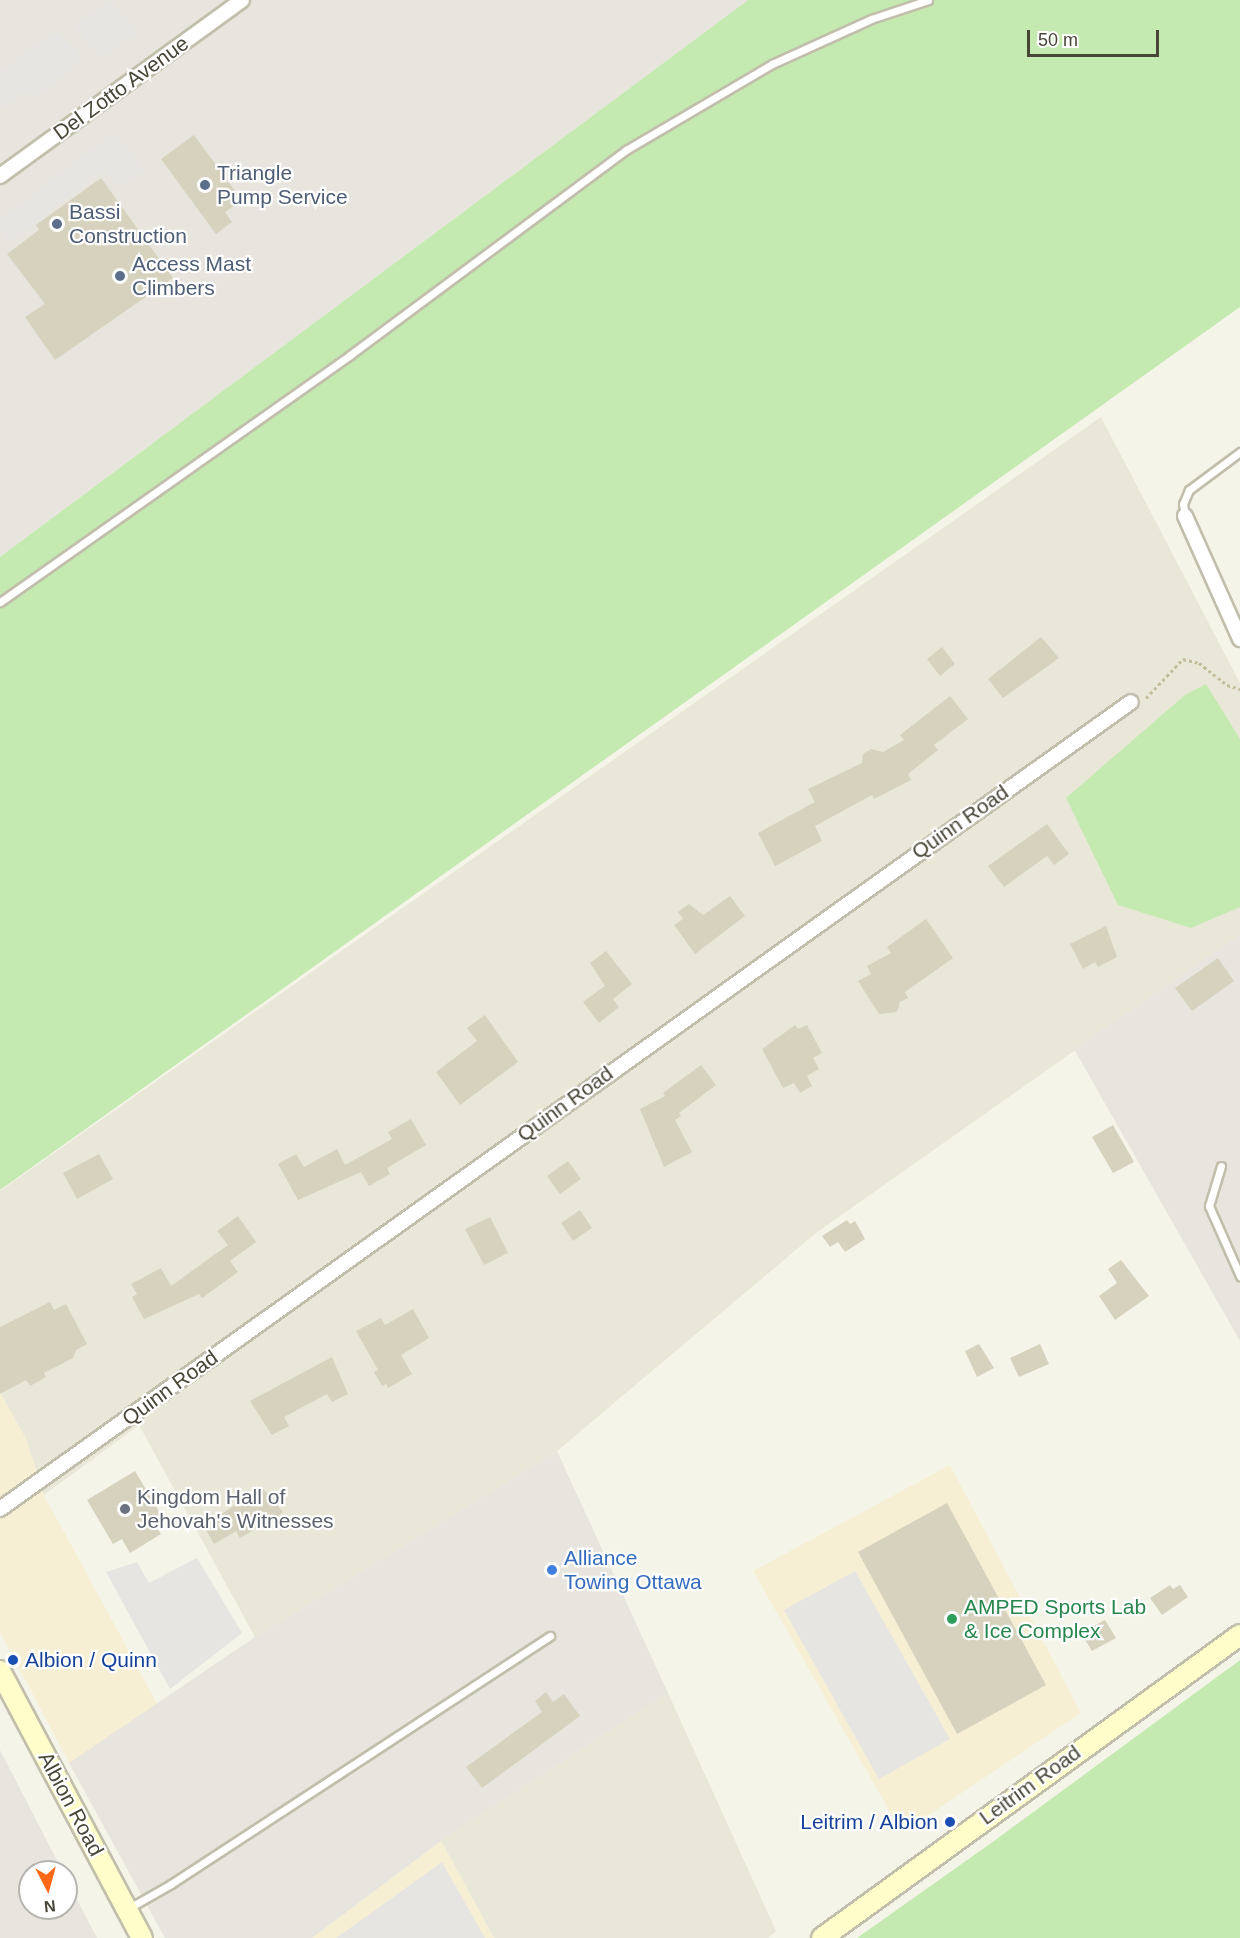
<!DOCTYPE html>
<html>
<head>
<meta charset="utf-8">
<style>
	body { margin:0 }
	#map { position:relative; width:1240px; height:1938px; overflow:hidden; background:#f5f4e9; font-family:Arial,sans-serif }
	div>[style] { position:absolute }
	.residential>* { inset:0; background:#e9e7d7 }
	.commercial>* { inset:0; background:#f7efd4 }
	.industrial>* { inset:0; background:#e7e5dd }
	.green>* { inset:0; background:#c5eab1 }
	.parking>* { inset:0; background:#e6e5e1 }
	.building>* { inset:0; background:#d7d2be }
	.path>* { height:3px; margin-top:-1.5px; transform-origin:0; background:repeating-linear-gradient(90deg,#c3bd9c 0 3px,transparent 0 6px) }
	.roads { filter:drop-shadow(2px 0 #c1beab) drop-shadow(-2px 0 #c1beab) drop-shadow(0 2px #c1beab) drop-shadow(0 -2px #c1beab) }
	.service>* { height:7px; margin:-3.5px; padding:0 3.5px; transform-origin:3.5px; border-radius:3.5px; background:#fff }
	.minor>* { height:14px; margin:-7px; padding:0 7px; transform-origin:7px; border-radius:7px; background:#fff }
	.secondary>* { height:20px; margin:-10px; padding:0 10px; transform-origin:10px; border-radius:10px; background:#fffdc9 }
	.dots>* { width:16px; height:16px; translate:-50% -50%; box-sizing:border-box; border:3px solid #fff; border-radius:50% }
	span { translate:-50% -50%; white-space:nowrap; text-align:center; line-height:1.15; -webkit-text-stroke:4.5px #fff; paint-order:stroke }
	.street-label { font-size:21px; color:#494537 }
	.service-label { font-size:21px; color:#4e5e75 }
	.left { translate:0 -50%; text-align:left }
	.worship-label { font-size:21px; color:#5b616d }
	.shop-label { font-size:21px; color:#366cbe }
	.leisure-label { font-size:21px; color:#27864d }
	.transit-label { font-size:21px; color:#164399 }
	.right { translate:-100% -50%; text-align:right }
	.north { position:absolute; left:18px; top:1860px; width:60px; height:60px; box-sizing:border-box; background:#fff; border:2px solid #b6b5af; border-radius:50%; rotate:174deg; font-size:16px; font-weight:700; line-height:24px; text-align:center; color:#494537 }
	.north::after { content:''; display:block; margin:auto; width:21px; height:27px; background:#fe6817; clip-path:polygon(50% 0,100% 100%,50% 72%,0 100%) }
	.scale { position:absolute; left:1027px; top:30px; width:132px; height:27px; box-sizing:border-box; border:3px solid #494537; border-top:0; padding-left:8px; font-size:18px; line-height:21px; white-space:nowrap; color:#494537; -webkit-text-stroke:4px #fff; paint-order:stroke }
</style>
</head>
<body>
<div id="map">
	<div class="residential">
		<div style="clip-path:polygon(1101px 417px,1240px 683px,1240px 934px,816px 1233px,557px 1451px,255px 1637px,139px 1425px,44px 1495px,26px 1439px,0 1392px,0 1191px)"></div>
		<div style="clip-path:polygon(668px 1693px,776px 1931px,768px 1938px,494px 1938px,441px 1841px)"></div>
	</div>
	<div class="commercial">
		<div style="clip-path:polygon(0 1392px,26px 1439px,44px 1495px,158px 1705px,69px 1763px,0 1632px)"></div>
		<div style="clip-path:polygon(950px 1465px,1081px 1713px,902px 1833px,753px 1571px)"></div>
		<div style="clip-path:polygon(441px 1841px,494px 1938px,312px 1938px)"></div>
	</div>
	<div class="industrial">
		<div style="clip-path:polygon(0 0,748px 0,0 557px)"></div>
		<div style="clip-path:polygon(1240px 934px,1240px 1341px,1074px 1049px)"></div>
		<div style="clip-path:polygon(557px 1451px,668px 1693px,441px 1841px,312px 1938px,165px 1938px,69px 1763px,255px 1637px)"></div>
		<div style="clip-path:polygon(0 1750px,63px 1872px,30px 1872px,30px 1908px,66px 1908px,66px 1878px,97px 1938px,0 1938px)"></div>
	</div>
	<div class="green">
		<div style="clip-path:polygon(748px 0,1240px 0,1240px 307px,0 1190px,0 557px)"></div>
		<div style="clip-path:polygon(1206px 684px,1240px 739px,1240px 907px,1191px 928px,1118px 905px,1066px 798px,1185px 695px)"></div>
		<div style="clip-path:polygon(1240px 1660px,1240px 1938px,857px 1938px,994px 1841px)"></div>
	</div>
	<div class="parking">
		<div style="clip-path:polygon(111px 0,137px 33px,99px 59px,75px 25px)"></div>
		<div style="clip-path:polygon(57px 31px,83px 60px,37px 96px,24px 91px,0 109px,0 71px)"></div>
		<div style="clip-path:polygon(114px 132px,144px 170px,119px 189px,105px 170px,10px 242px,0 229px,0 220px)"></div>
		<div style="clip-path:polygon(197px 1558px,242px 1633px,170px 1689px,106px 1572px,137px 1562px,149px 1583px)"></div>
		<div style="clip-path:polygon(855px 1571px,950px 1739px,879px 1779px,784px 1610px)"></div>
		<div style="clip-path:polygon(442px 1862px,485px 1938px,336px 1938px)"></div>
	</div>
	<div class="building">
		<div style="clip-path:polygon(194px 135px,242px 200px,225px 212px,232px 222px,216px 234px,161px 159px)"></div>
		<div style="clip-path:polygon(101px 178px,173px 278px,55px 360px,25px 317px,45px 304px,7px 254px,39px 230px,36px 225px)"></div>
		<div style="clip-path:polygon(1041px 637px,1059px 658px,1003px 698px,988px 679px)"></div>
		<div style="clip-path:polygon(942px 647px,955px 664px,940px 676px,927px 659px)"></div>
		<div style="clip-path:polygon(950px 696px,968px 719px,934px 745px,938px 750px,908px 774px,911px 780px,874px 799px,872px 795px,815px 826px,822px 841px,775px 866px,758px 833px,815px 802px,808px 789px,862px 763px,863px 754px,871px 749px,883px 752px,904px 740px,900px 735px)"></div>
		<div style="clip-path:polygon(1047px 824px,1069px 854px,1054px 865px,1047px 856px,1004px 887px,988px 866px)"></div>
		<div style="clip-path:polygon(730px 896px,745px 916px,695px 954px,674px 925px,683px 919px,678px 912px,689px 904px,703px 915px)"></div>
		<div style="clip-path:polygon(926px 919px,953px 958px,905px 992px,908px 998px,900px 1002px,897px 1012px,879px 1014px,858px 981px,871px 974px,867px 966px,891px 953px,887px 947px)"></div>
		<div style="clip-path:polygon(1106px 926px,1117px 957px,1098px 967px,1095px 962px,1083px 969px,1070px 944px)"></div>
		<div style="clip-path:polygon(606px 951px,632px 984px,613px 999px,619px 1007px,599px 1023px,583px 1002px,605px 986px,590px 963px)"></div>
		<div style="clip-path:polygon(1218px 958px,1234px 981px,1192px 1011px,1175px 988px)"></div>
		<div style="clip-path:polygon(485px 1015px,518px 1062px,460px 1105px,436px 1072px,477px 1041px,467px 1028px)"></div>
		<div style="clip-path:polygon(795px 1025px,798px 1029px,807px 1025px,822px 1053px,813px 1058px,819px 1069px,807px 1076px,812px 1086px,800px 1093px,794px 1083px,783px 1088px,762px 1049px)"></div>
		<div style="clip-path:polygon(701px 1065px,716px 1085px,679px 1113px,681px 1116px,675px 1120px,692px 1152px,664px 1167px,640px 1109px,665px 1096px,663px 1093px)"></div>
		<div style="clip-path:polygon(411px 1119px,426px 1145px,387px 1168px,390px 1174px,369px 1186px,361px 1172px,298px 1200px,278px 1164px,296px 1154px,304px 1167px,337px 1149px,345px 1165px,392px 1139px,388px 1132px)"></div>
		<div style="clip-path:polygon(1113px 1125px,1134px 1162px,1113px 1173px,1092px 1137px)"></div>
		<div style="clip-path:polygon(99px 1154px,113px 1179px,77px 1199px,63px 1173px)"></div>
		<div style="clip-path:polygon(568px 1161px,581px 1179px,560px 1194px,547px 1176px)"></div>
		<div style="clip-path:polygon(580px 1210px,592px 1228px,573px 1241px,561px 1223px)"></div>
		<div style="clip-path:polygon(238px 1216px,256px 1242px,230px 1261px,238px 1272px,202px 1298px,199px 1294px,144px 1319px,132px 1297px,137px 1294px,131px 1284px,161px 1268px,171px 1286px,228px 1245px,217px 1231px)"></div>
		<div style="clip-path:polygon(490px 1217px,508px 1253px,484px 1265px,465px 1229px)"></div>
		<div style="clip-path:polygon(847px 1220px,850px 1224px,855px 1221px,865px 1239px,845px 1252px,838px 1242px,830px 1247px,822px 1236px)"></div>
		<div style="clip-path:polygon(1121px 1260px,1149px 1296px,1115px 1320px,1099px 1296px,1117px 1283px,1108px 1269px)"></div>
		<div style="clip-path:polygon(50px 1302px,54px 1310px,66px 1304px,87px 1344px,76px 1350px,73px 1358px,44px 1373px,46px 1377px,30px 1386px,26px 1380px,0 1394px,0 1327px)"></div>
		<div style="clip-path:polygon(413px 1309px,429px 1338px,401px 1355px,412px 1374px,388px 1388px,386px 1384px,382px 1386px,374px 1372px,378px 1370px,356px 1331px,381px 1318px,385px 1325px)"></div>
		<div style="clip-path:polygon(979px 1344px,994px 1368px,977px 1377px,965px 1351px)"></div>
		<div style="clip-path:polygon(1040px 1344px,1049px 1364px,1019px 1377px,1010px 1358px)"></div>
		<div style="clip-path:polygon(332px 1357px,348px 1394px,332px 1402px,327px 1394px,284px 1417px,289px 1426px,272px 1435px,250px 1401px)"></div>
		<div style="clip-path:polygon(135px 1471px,163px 1518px,154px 1523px,161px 1534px,130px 1553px,122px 1539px,113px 1544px,87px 1500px)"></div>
		<div style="clip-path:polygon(263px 1489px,283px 1512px,268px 1526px,265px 1523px,240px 1538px,236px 1531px,214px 1544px,204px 1526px,242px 1500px,244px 1505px)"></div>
		<div style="clip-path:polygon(947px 1503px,1046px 1685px,957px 1734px,858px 1552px)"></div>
		<div style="clip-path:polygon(1170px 1585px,1173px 1589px,1180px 1585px,1188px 1597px,1162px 1615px,1150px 1598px)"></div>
		<div style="clip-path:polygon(1105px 1620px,1116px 1638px,1092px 1651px,1081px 1633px)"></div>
		<div style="clip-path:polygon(546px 1692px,553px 1702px,564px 1694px,580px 1716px,482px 1788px,466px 1767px,542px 1712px,535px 1701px)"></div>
	</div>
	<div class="path">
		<div style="left:1146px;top:698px;width:54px;rotate:-46.5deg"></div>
		<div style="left:1183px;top:659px;width:16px;rotate:14deg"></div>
		<div style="left:1199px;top:663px;width:36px;rotate:38deg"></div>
		<div style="left:1227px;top:685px;width:14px;rotate:17deg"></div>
	</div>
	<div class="roads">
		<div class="service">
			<div style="left:1185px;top:516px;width:12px;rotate:-99deg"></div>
			<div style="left:1183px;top:504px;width:15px;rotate:-67deg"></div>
			<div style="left:1189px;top:490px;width:64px;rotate:-36.7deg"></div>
			<div style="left:0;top:602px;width:428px;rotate:-35.2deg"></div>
			<div style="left:350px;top:355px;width:344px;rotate:-36.6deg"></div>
			<div style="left:626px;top:150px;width:169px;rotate:-30.5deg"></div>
			<div style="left:772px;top:64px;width:109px;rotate:-24.4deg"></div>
			<div style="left:871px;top:19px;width:60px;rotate:-18.4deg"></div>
			<div style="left:1221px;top:1166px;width:42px;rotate:106.7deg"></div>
			<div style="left:1209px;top:1206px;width:77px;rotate:66.1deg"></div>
			<div style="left:129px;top:1908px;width:48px;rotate:-29.7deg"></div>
			<div style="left:171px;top:1884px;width:453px;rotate:-33.2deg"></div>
		</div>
		<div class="minor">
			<div style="left:0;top:176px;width:299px;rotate:-36deg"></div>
			<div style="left:1185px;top:516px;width:135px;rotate:65.9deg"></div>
			<div style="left:0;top:1509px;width:1389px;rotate:-35.51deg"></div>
		</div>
		<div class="secondary">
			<div style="left:0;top:1671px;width:302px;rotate:62deg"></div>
			<div style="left:822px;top:1938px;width:516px;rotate:-35.94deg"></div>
		</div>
	</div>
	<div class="dots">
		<div style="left:205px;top:185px;background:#5c6f8a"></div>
		<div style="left:57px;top:224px;background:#5c6f8a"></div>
		<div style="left:120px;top:276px;background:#5c6f8a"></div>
		<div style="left:125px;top:1509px;background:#6b7280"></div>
		<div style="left:552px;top:1570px;background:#3f7fe0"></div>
		<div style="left:952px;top:1619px;background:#2e9e5b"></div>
		<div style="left:13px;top:1660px;background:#1a4fb4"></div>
		<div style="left:950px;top:1822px;background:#1a4fb4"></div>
	</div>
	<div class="street-label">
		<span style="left:121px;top:88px;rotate:-36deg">Del Zotto Avenue</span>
		<span style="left:960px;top:822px;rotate:-35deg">Quinn Road</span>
		<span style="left:565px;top:1104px;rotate:-36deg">Quinn Road</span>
		<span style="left:170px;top:1388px;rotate:-36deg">Quinn Road</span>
		<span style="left:1030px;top:1785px;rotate:-36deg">Leitrim Road</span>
		<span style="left:71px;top:1804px;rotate:62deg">Albion Road</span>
	</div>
	<div class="service-label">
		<span class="left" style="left:217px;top:185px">Triangle<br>Pump Service</span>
		<span class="left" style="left:69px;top:224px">Bassi<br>Construction</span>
		<span class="left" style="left:132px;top:276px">Access Mast<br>Climbers</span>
	</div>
	<div class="worship-label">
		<span class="left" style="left:137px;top:1509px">Kingdom Hall of<br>Jehovah's Witnesses</span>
	</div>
	<div class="shop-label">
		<span class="left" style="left:564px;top:1570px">Alliance<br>Towing Ottawa</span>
	</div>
	<div class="leisure-label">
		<span class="left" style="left:964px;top:1619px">AMPED Sports Lab<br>&amp; Ice Complex</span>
	</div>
	<div class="transit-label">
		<span class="left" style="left:25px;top:1660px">Albion / Quinn</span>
		<span class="right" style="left:938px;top:1822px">Leitrim / Albion</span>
	</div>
	<div class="north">N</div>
	<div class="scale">50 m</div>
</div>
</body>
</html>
